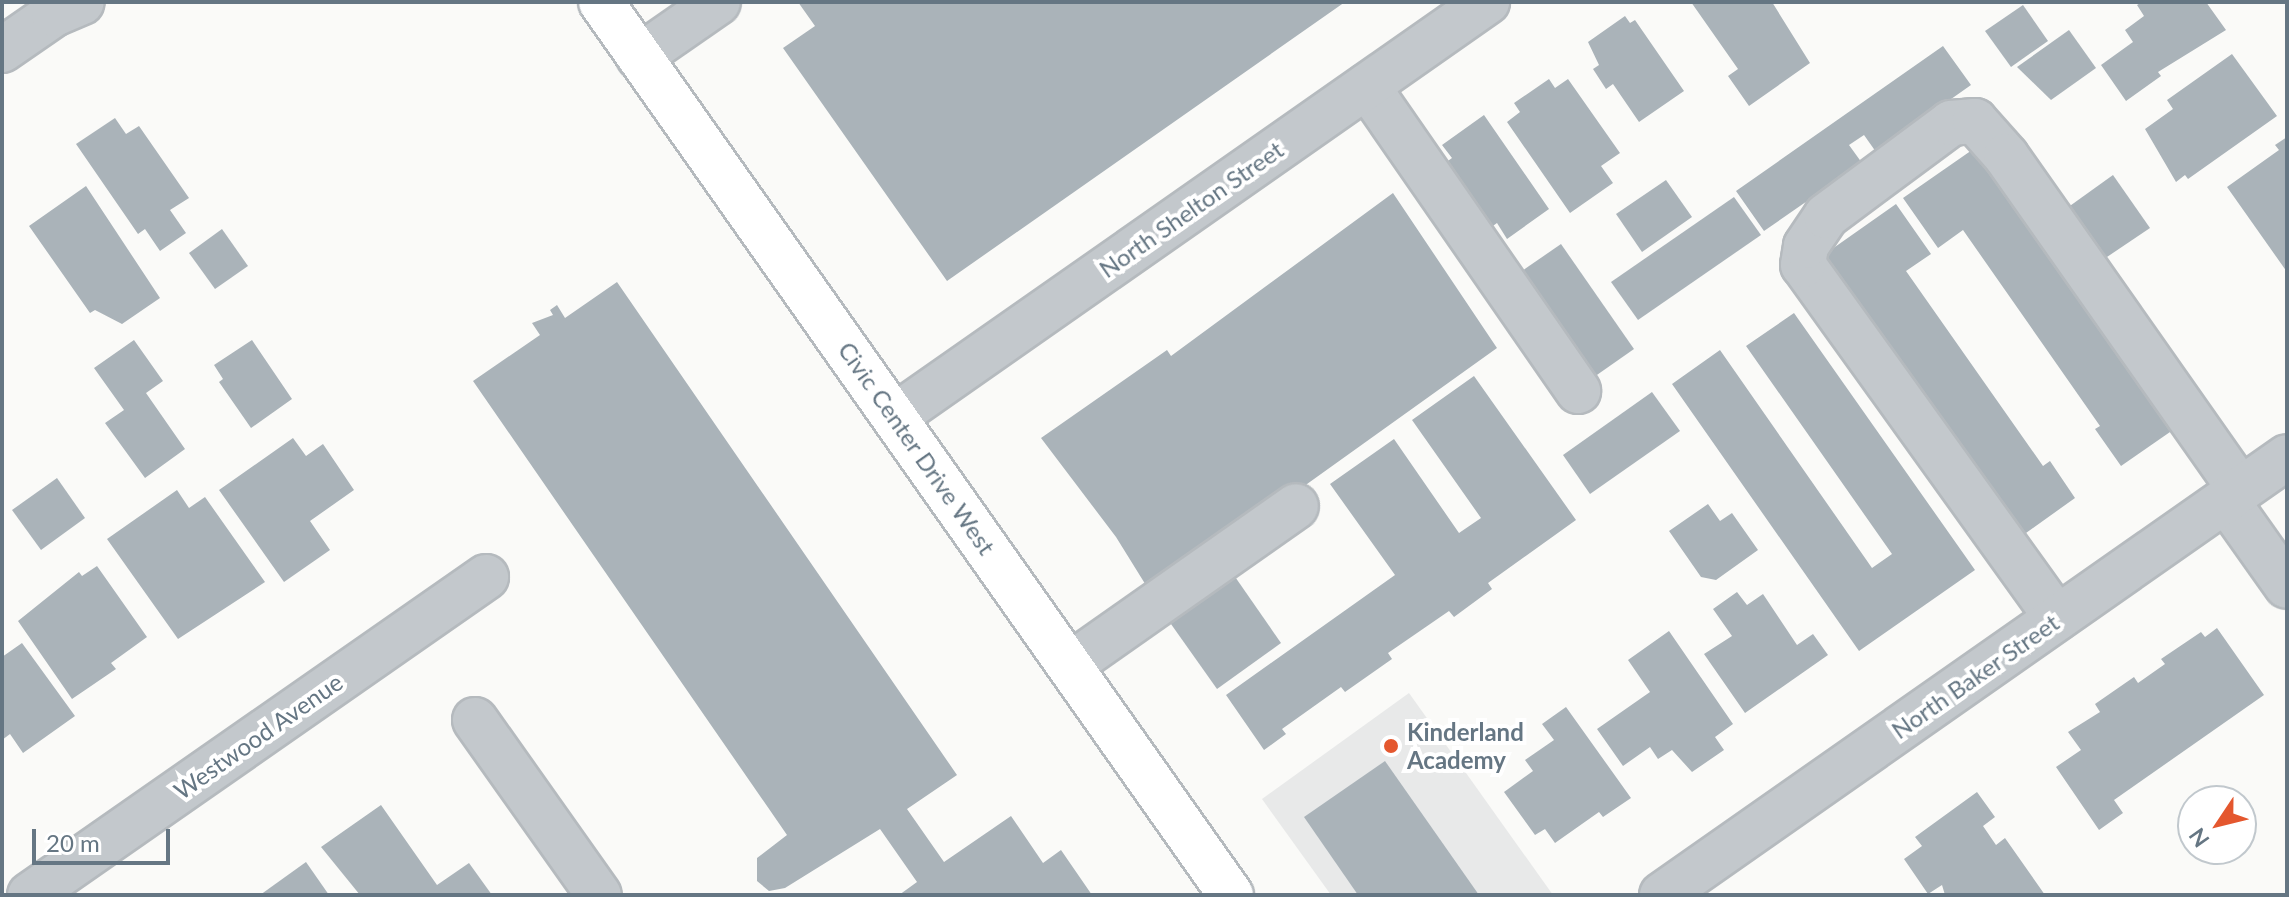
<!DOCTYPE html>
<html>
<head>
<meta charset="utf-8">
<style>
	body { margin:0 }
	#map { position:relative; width:2289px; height:897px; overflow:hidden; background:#fafaf8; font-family:Lato,sans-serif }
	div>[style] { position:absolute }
	.built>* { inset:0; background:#e8e9e9 }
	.building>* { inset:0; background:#aab3b9 }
	.roads { filter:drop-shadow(2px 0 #b5babe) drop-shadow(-2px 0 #b5babe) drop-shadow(0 2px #b5babe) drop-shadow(0 -2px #b5babe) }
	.minor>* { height:44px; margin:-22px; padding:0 22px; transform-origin:22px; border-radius:22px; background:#c3c8cc }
	.major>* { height:44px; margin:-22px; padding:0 22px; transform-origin:22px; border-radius:22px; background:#fff }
	.dots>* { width:22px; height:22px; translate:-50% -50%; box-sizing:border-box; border:4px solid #fff; border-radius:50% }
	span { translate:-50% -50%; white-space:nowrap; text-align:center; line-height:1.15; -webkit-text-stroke:8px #fff; paint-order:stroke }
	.street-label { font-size:24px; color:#657683 }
	.poi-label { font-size:24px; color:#657683; font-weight:700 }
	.left { translate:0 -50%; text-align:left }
	.frame { position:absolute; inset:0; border:4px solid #657683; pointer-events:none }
	.north { position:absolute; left:2177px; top:785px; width:80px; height:80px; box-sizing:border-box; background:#fff; border:2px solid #c1c8cd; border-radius:50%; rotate:235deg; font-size:22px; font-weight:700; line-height:32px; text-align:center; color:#657683 }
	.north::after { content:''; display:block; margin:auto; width:28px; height:36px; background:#e4572e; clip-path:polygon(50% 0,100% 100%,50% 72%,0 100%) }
	.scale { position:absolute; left:32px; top:829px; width:138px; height:36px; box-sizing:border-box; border:4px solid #657683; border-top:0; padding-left:10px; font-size:24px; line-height:28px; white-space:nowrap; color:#657683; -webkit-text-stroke:6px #fff; paint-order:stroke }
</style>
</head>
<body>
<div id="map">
	<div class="built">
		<div style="clip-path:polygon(1409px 693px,1553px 895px,1331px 895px,1262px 799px)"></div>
	</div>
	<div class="building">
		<div style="clip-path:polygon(798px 2px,1345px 2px,947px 281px,783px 48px,815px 26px)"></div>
		<div style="clip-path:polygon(1691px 2px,1772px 2px,1810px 63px,1749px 106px,1728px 76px,1738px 69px)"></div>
		<div style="clip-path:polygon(2142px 2px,2206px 2px,2226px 30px,2158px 72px,2161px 76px,2126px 101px,2101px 65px,2133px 42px,2125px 30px,2144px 16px,2137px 5px)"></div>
		<div style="clip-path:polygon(2023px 5px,2048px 41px,2011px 67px,1985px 31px)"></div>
		<div style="clip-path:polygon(1625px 16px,1630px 23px,1635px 20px,1684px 91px,1639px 122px,1613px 84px,1606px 89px,1593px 69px,1599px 65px,1588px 42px)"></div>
		<div style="clip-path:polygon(2069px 30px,2096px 68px,2051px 100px,2017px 67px)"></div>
		<div style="clip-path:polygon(1943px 46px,1971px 85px,1876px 152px,1864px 135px,1849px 145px,1862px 163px,1764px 231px,1736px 191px)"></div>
		<div style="clip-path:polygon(2232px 54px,2277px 116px,2188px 179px,2185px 175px,2176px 182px,2145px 129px,2173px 109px,2167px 100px)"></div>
		<div style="clip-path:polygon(1549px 79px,1555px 88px,1568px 79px,1620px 153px,1601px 166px,1613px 183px,1570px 213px,1507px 122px,1520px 112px,1514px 103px)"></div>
		<div style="clip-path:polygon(1484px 115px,1549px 209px,1507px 239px,1497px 223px,1490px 228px,1445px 163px,1452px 158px,1442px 145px)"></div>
		<div style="clip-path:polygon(115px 118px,126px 134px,139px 126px,189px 198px,170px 210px,186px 233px,160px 251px,145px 229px,138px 234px,76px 144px)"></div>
		<div style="clip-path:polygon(2287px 137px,2287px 272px,2227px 187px,2279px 150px,2275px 145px)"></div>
		<div style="clip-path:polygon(1985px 141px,2183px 423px,2121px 466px,2095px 429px,2100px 426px,1963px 230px,1938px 248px,1903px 198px)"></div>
		<div style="clip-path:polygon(2113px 175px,2150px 228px,2104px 259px,2067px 208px)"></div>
		<div style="clip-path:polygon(1666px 180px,1692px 217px,1642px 252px,1616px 214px)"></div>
		<div style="clip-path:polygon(86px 186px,160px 298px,122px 324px,95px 310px,90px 313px,29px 226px)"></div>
		<div style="clip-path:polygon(1393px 193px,1497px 348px,1152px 595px,1116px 537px,1041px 438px,1167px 350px,1171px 356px)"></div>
		<div style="clip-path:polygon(1734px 197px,1761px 235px,1638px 320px,1611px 282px)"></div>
		<div style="clip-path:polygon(1896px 204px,1931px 254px,1906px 271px,2043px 466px,2050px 461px,2075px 498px,2012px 543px,1815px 261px)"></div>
		<div style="clip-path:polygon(222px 229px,248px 266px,215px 289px,189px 253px)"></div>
		<div style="clip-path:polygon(1561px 244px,1634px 349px,1594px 377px,1519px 273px)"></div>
		<div style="clip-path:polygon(617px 282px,957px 775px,907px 809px,944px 862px,1011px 816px,1043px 863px,1061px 850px,1092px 895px,899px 895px,917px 882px,880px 829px,785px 888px,769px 891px,757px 881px,757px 858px,787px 835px,473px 381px,540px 335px,532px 323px,553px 315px,550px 310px,557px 305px,565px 318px)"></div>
		<div style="clip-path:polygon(1794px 313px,1975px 570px,1859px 651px,1672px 384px,1720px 350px,1872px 568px,1892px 554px,1746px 346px)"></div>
		<div style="clip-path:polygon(134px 340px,163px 381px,146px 393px,185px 449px,145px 478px,105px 423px,124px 410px,94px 368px)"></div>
		<div style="clip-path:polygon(252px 340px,292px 399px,251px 428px,219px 382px,223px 379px,214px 365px)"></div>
		<div style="clip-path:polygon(1474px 376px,1576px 520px,1488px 583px,1492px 589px,1454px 617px,1449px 611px,1388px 653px,1392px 659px,1345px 692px,1341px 687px,1282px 729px,1286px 734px,1264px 750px,1226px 695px,1395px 575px,1330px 484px,1394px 439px,1459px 533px,1481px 518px,1412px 420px)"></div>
		<div style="clip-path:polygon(1652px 392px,1680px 431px,1590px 494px,1563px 455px)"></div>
		<div style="clip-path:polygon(293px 438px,306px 456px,323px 444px,354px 490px,310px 521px,330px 550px,284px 582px,219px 490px)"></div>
		<div style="clip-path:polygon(57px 478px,85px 518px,41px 550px,12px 510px)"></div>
		<div style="clip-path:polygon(177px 490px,189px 508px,205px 497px,265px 582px,178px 639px,107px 539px)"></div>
		<div style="clip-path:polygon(1708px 504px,1720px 521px,1732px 513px,1758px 550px,1716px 580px,1701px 577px,1669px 531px)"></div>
		<div style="clip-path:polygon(97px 566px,147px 637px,111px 663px,116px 669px,72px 699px,18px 621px,79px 572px,82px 576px)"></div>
		<div style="clip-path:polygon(1231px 571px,1281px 643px,1217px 689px,1166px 617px)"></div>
		<div style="clip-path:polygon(1737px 592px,1747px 605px,1763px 594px,1797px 645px,1813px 634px,1828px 655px,1745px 713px,1704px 654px,1732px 636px,1713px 609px)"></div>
		<div style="clip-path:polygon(2217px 628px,2264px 695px,2114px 800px,2123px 813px,2099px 830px,2056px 767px,2081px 750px,2068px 732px,2100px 712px,2095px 704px,2134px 677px,2138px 683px,2165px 664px,2161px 659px,2201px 632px,2205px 637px)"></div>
		<div style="clip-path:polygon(1669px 631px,1733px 724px,1715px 737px,1724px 750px,1692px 772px,1672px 750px,1658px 759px,1650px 747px,1623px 766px,1597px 729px,1650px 692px,1628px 660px)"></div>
		<div style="clip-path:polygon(22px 643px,75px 716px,23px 753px,10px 734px,2px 740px,2px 657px)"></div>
		<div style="clip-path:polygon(1566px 707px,1631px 798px,1603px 817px,1599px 812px,1555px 843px,1545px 829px,1535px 835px,1504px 792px,1533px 771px,1525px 760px,1554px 740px,1542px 724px)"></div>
		<div style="clip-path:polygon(1385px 761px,1479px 895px,1358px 895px,1304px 817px)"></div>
		<div style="clip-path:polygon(1977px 792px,1995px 817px,1983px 826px,1996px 845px,2005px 838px,2045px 895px,1945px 895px,1942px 885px,1928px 894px,1904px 859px,1922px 846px,1915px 837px)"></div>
		<div style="clip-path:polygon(381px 805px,437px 885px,469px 863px,492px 895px,360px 895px,321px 847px)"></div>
		<div style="clip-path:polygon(306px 862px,329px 895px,260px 895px)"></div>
	</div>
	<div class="roads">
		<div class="minor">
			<div style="left:2px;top:50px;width:63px;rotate:-34.7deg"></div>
			<div style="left:54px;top:14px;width:30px;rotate:-23deg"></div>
			<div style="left:639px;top:57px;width:96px;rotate:-34.8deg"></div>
			<div style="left:1367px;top:86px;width:371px;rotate:55.3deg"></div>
			<div style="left:894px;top:417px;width:724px;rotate:-34.99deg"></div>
			<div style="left:2226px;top:500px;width:105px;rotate:54.7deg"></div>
			<div style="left:2057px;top:618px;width:435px;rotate:-125.7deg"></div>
			<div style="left:1803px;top:265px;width:19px;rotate:-81deg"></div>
			<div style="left:1806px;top:246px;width:36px;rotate:-56deg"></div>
			<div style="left:1826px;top:216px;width:156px;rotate:-36.6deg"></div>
			<div style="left:1951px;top:123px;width:24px;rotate:-5deg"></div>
			<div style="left:1975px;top:121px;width:47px;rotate:48.5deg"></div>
			<div style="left:2006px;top:156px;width:408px;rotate:54.9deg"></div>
			<div style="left:1070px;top:665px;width:276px;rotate:-35.1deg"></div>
			<div style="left:475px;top:720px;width:214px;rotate:54.7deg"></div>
			<div style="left:30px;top:895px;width:556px;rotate:-34.89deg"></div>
			<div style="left:1662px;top:895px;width:763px;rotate:-35.02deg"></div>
		</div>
		<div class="major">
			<div style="left:601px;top:2px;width:1093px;rotate:54.8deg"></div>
		</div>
	</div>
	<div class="dots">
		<div style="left:1391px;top:746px;background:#e4572e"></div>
	</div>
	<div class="street-label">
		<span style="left:1191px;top:209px;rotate:-35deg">North Shelton Street</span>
		<span style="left:917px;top:448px;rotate:55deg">Civic Center Drive West</span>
		<span style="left:1975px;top:676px;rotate:-35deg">North Baker Street</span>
		<span style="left:258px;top:736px;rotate:-35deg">Westwood Avenue</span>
	</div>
	<div class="poi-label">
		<span class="left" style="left:1407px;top:746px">Kinderland<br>Academy</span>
	</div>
	<div class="frame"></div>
	<div class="north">N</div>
	<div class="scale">20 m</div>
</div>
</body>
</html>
